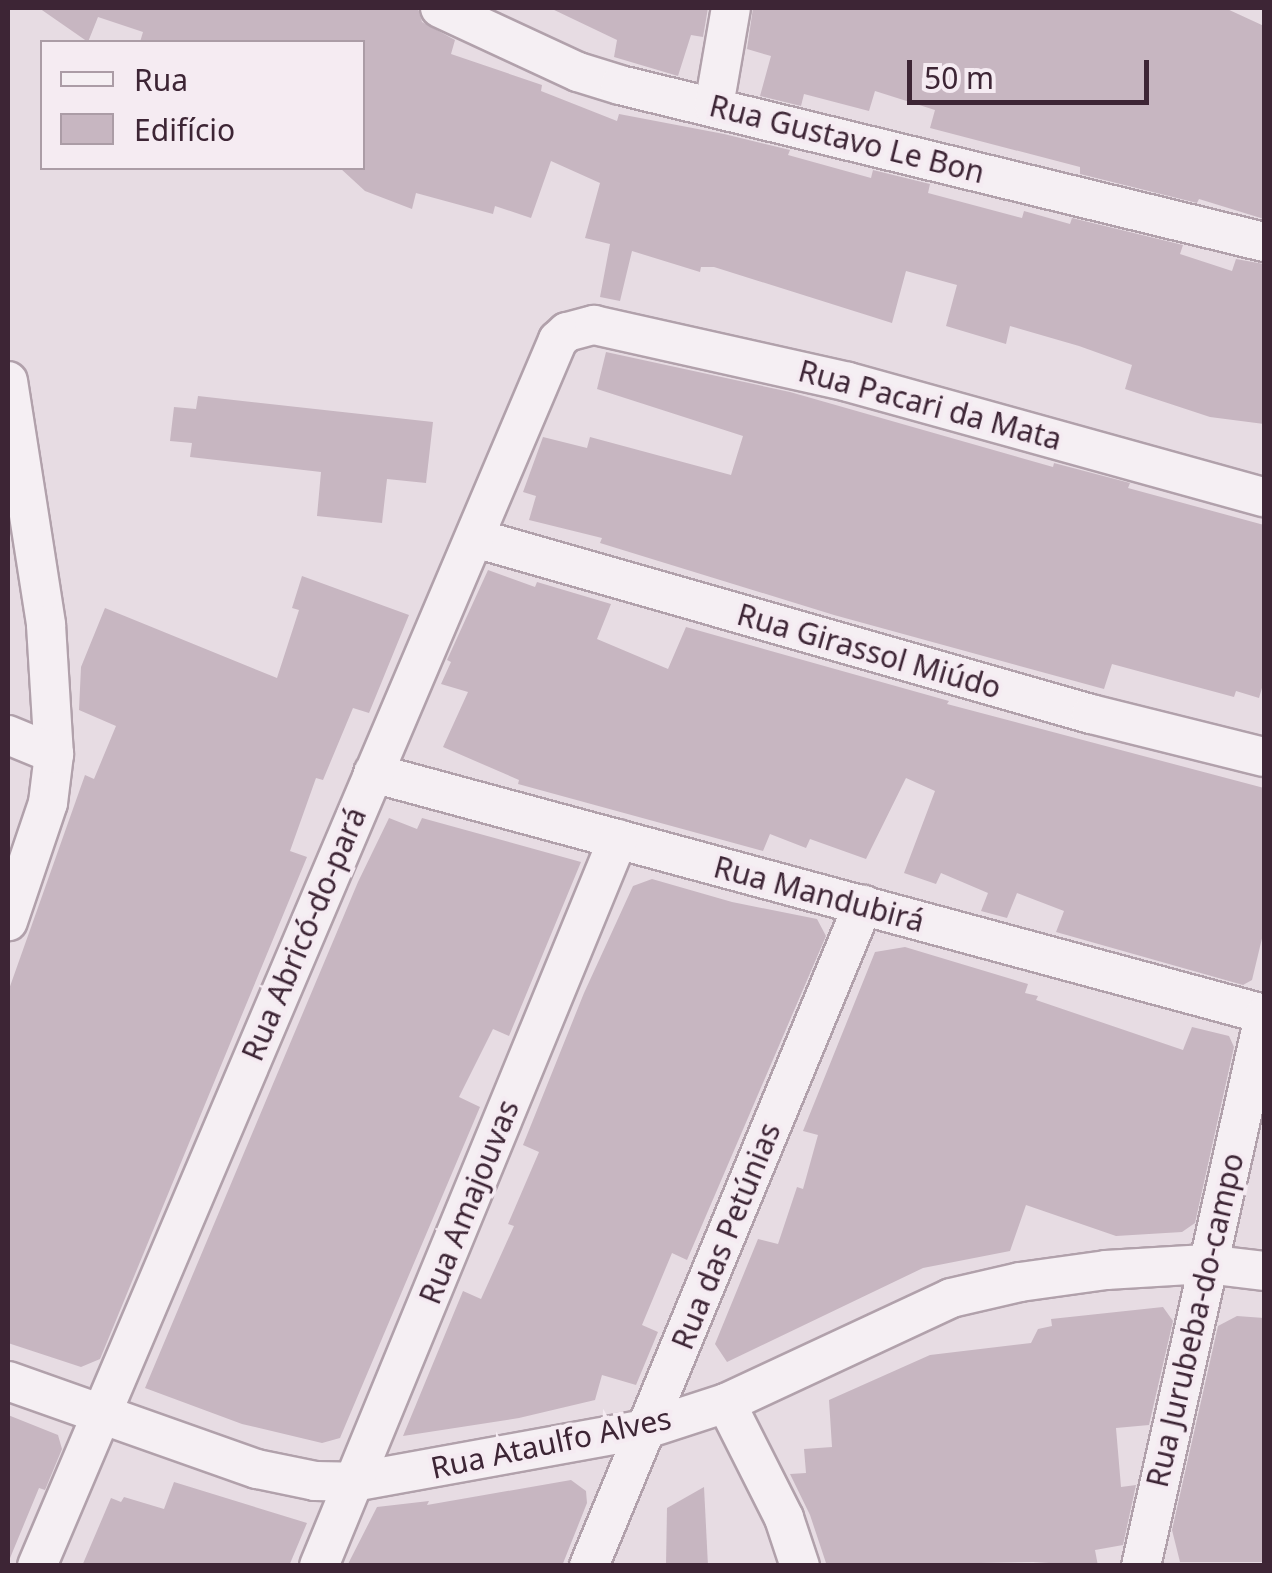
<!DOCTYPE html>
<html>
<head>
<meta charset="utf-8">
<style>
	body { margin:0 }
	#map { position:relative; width:1272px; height:1573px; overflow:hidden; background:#e7dce3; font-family:"Noto Sans",sans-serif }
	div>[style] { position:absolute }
	.building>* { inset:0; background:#c7b6c1 }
	.roads { filter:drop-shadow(2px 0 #b1a1ab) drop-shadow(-2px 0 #b1a1ab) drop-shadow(0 2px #b1a1ab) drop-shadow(0 -2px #b1a1ab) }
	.minor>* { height:38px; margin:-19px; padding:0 19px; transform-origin:19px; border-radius:19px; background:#f5eff3 }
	span { translate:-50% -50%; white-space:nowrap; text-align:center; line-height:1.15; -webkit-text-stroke:8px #f5ebf2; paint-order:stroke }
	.street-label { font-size:30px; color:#3d2535 }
	.frame { position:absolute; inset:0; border:10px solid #3d2535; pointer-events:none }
	.legend { position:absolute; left:40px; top:40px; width:325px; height:130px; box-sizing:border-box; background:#f5ebf2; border:2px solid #ab9ca6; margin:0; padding:12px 18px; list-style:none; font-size:30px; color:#3d2535 }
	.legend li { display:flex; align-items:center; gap:20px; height:50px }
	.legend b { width:50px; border:2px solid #ab9ca6 }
	.scale { position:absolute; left:907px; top:60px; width:242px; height:45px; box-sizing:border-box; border:5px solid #3d2535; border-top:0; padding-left:12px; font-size:30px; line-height:35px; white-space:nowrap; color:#3d2535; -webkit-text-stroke:8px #f5ebf2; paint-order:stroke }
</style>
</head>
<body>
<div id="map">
	<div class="building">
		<div style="clip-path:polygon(39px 8px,418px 8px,422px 22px,455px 40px,451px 54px,542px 85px,541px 91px,617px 121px,619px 114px,724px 134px,790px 150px,788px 155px,871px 178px,873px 170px,930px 184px,928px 193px,1022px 218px,1024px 211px,1070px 224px,1072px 218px,1183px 245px,1180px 254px,1232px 271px,1236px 259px,1264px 264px,1264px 424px,1210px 417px,1125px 389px,1132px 365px,1079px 346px,1010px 326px,1006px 344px,946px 326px,957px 285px,906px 271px,892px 323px,714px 267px,701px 267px,700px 272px,632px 251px,620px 301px,600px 297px,610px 244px,585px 238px,600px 183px,551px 161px,531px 218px,495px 206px,493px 214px,416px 193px,412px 209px,365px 191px,340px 168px,362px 168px,362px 42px,140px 42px,143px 32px,98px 17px,88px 42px)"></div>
		<div style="clip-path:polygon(550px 8px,708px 8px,703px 37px,691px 35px,678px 76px,614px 57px,617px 40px)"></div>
		<div style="clip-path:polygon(753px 8px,1225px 8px,1264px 26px,1264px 219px,1199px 199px,1197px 203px,1080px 174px,1080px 167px,930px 128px,935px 110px,875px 91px,869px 111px,804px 94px,801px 106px,760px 96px,771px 56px,747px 49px)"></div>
		<div style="clip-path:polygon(606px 352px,790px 392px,1053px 467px,1054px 463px,1130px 483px,1128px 488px,1264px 525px,1264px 681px,1259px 698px,1236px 691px,1234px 697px,1112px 664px,1104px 689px,834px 615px,600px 543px,602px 538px,529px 520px,536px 496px,523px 492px,543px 437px,587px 448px,590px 437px,731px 475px,743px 436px,597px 389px)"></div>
		<div style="clip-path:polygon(198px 396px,433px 422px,426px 483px,387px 479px,382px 523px,317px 516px,321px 472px,190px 457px,192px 443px,170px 441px,174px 407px,196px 409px)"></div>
		<div style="clip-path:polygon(488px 570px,535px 587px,537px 582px,611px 604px,597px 639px,668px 669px,686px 627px,949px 701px,947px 704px,1264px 788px,1264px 930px,1252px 980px,1243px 985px,1056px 932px,1064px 911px,1017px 893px,1007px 918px,981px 911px,988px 893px,941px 873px,936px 884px,904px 873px,935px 791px,906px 778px,866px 859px,810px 839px,806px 848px,770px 834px,763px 851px,518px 784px,519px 780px,443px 747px,468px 692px,441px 684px,451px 662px,447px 660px)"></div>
		<div style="clip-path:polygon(302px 576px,409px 615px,369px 713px,353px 708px,323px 780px,316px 778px,290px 851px,307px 857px,100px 1359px,81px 1367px,8px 1343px,8px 992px,85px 775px,94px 779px,116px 726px,79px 710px,81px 667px,105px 608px,277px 678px,299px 610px,292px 608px)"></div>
		<div style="clip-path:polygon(389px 818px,417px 829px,422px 818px,581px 862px,509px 1036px,493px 1029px,459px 1097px,480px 1107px,340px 1438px,322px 1443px,242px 1424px,145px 1388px,358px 882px)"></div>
		<div style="clip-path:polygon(652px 879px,732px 902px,817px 919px,826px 936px,687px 1260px,672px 1253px,642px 1325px,658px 1332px,636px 1385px,602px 1375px,595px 1400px,519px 1418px,403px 1436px,463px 1291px,481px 1299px,514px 1226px,508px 1224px,539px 1152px,523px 1145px,584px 993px,633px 886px)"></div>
		<div style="clip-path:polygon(905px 947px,1028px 984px,1025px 993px,1038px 996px,1036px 1000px,1183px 1050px,1192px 1027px,1229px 1036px,1234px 1047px,1195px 1223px,1182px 1232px,1116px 1236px,1026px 1205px,1010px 1251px,923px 1268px,727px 1362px,715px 1344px,758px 1239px,778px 1244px,797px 1187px,803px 1189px,818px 1135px,803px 1131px,875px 952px)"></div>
		<div style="clip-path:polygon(1163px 1307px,1173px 1321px,1149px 1425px,1116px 1428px,1121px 1487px,1136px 1485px,1123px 1545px,1095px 1550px,1098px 1566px,1033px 1562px,827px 1566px,810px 1515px,790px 1474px,806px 1473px,804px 1449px,832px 1447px,829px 1400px,930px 1355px,1031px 1343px,1038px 1329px,1052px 1326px,1051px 1319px)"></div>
		<div style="clip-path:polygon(1237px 1316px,1264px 1318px,1264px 1562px,1180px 1562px,1172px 1530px,1218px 1326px)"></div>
		<div style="clip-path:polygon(8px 1415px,58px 1435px,62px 1449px,45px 1490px,39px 1488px,8px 1563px)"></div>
		<div style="clip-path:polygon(571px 1480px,586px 1491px,587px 1503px,562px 1566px,347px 1566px,377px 1507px,429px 1501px,427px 1505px)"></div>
		<div style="clip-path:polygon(174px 1482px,307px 1523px,289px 1566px,82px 1566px,111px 1498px,121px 1502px,124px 1497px,164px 1509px)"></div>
		<div style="clip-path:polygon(704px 1487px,708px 1566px,666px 1566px,667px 1508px)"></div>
	</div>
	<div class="roads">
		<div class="minor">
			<div style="left:440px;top:8px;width:152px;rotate:24.9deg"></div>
			<div style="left:578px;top:72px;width:44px;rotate:17.2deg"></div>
			<div style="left:620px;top:85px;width:663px;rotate:13.7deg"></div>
			<div style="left:714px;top:106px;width:99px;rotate:-80.2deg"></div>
			<div style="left:8px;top:381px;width:247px;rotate:81.1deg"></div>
			<div style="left:46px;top:625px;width:129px;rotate:86.5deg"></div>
			<div style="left:54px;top:754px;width:49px;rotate:97deg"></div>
			<div style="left:48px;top:803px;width:125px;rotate:108.7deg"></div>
			<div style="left:475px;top:538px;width:641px;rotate:15.95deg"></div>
			<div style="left:1091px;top:714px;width:178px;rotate:14deg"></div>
			<div style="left:8px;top:735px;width:50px;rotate:22.4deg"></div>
			<div style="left:373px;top:773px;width:923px;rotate:15.14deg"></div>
			<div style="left:8px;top:1381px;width:264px;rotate:19.5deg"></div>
			<div style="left:257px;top:1469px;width:59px;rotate:11.7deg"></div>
			<div style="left:315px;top:1481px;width:39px;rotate:1deg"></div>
			<div style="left:354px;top:1482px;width:297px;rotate:-10.3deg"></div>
			<div style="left:646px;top:1429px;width:84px;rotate:-18deg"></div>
			<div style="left:726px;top:1403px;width:248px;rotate:-25deg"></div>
			<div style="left:951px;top:1298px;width:71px;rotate:-13.1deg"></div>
			<div style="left:1020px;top:1282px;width:87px;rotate:-7.9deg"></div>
			<div style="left:1106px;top:1270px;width:100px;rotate:-3.4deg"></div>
			<div style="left:1206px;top:1264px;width:58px;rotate:6.9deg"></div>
			<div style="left:726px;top:1403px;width:129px;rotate:63.2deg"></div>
			<div style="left:784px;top:1518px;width:51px;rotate:71.6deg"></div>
			<div style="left:37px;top:1566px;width:1332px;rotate:-66.98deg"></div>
			<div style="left:558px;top:340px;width:12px;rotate:-42deg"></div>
			<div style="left:567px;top:332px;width:28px;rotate:-15deg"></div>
			<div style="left:594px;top:325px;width:260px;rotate:12.6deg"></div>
			<div style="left:848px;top:382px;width:432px;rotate:15.5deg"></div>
			<div style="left:319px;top:1566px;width:786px;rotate:-67.64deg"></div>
			<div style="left:589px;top:1566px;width:716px;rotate:-67.48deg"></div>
			<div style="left:1141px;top:1566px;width:564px;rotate:-77.39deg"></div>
		</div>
	</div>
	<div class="street-label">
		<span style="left:847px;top:139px;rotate:14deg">Rua Gustavo Le Bon</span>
		<span style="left:930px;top:405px;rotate:15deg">Rua Pacari da Mata</span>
		<span style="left:869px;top:651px;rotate:16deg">Rua Girassol Miúdo</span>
		<span style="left:819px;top:894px;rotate:15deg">Rua Mandubirá</span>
		<span style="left:304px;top:934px;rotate:-67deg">Rua Abricó-do-pará</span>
		<span style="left:469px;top:1202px;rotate:-68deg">Rua Amajouvas</span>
		<span style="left:726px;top:1236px;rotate:-68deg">Rua das Petúnias</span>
		<span style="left:1195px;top:1320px;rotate:-77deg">Rua Jurubeba-do-campo</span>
		<span style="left:551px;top:1443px;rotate:-12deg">Rua Ataulfo Alves</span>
	</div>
	<div class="frame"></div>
	<ul class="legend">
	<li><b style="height:12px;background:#f5eff3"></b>Rua</li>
	<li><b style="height:28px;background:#c7b6c1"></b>Edifício</li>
	</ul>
	<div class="scale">50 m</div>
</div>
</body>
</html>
